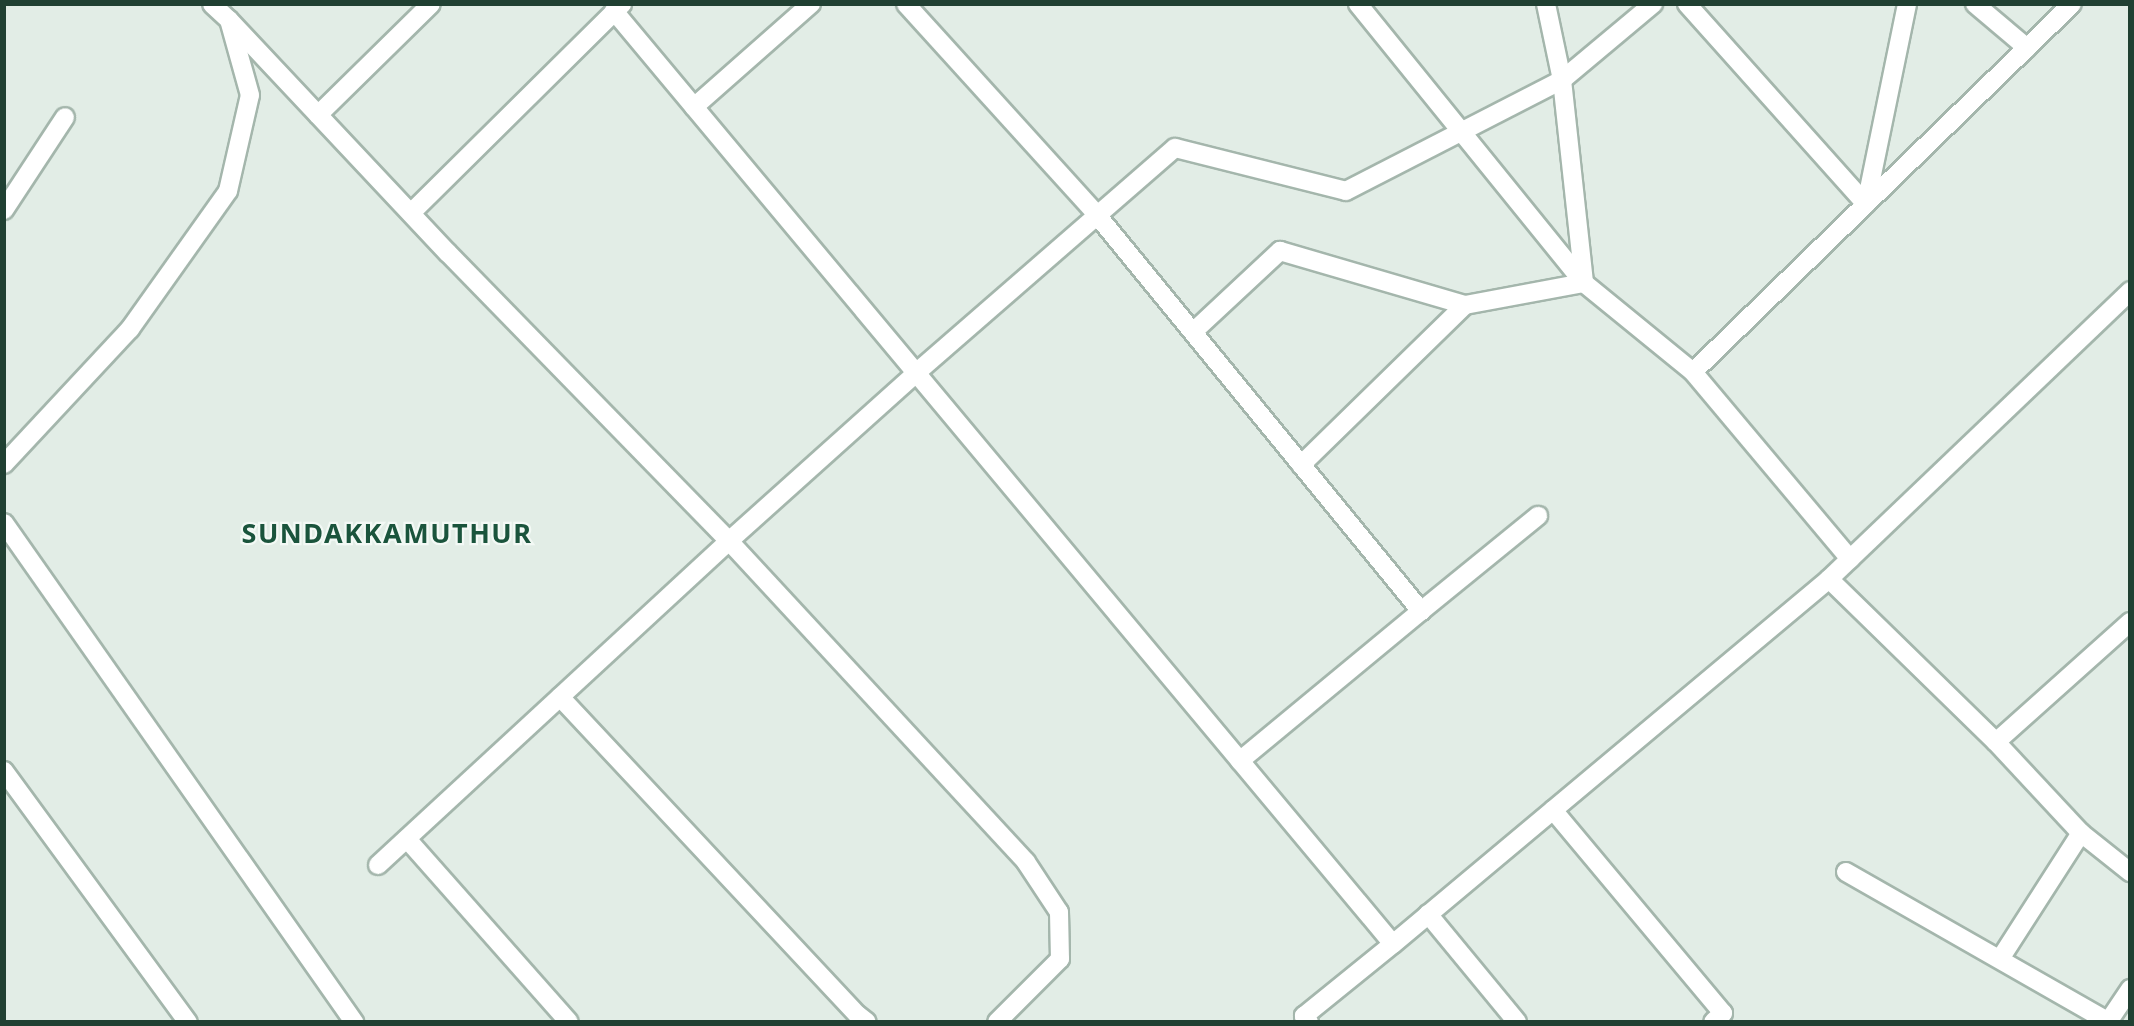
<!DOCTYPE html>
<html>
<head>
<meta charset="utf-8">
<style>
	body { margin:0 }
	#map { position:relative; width:2134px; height:1026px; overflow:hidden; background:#e2ede6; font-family:"Noto Sans",sans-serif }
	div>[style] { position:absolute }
	.roads { filter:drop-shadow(2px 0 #a4b6ac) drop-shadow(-2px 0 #a4b6ac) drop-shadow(0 2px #a4b6ac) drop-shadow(0 -2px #a4b6ac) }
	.minor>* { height:18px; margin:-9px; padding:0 9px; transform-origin:9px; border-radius:9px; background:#fff }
	.secondary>* { height:18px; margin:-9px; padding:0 9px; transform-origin:9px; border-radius:9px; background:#fff }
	span { translate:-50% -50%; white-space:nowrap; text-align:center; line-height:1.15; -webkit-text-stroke:4.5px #f3f9f5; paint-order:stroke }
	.district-label { font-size:27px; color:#1a543c; font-weight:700; letter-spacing:1.5px }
	.frame { position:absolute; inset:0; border:6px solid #204032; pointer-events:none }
</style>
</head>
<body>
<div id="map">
	<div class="roads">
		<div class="minor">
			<div style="left:906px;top:4px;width:285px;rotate:47.8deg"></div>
			<div style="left:1097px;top:215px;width:512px;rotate:50.71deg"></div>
			<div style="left:1421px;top:611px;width:235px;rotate:140.4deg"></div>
			<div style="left:1358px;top:4px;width:359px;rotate:51deg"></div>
			<div style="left:1546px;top:4px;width:78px;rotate:78.1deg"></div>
			<div style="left:1562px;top:80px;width:204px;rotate:83.8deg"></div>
			<div style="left:1687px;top:4px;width:268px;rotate:48.2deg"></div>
			<div style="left:1975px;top:4px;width:68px;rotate:40.2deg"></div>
			<div style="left:614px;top:11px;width:1215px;rotate:50.14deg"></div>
			<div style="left:1393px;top:944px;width:569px;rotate:-39.93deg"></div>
			<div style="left:1829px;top:579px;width:417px;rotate:-43.7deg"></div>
			<div style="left:229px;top:20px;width:320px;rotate:46.8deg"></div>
			<div style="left:448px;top:253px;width:402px;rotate:45.7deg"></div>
			<div style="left:729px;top:541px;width:437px;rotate:47.2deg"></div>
			<div style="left:1026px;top:862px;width:60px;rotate:56.6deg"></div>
			<div style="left:1059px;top:912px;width:47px;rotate:88.8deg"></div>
			<div style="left:1060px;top:959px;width:89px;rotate:135deg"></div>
			<div style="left:694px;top:107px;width:156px;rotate:-41.4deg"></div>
			<div style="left:318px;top:115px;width:158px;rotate:-44.5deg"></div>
			<div style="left:1866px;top:204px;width:204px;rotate:-78.4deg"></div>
			<div style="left:4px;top:210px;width:111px;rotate:-56.7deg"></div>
			<div style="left:411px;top:213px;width:297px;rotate:-44.7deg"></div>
			<div style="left:1193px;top:332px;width:119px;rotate:-43deg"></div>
			<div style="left:1280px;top:251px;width:193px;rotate:16.3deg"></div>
			<div style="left:1301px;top:465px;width:229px;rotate:-44.3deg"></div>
			<div style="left:1465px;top:305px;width:121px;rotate:-10.5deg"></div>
			<div style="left:1584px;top:283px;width:141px;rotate:39.2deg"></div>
			<div style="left:4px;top:523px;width:610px;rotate:54.95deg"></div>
			<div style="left:1850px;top:559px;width:244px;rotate:-130deg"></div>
			<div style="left:1693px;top:372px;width:528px;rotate:-44.16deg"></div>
			<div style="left:1829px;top:579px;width:233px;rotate:44.3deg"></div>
			<div style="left:1996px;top:742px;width:180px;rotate:-41.8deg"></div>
			<div style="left:1421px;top:611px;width:151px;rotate:-39.1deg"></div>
			<div style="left:560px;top:697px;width:436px;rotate:46.9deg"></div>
			<div style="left:858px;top:1015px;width:11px;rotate:38deg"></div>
			<div style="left:1996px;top:742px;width:125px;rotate:47deg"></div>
			<div style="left:4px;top:771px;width:311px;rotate:53.8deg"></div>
			<div style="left:1553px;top:810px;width:265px;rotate:50.1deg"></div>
			<div style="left:1723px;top:1013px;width:13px;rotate:138deg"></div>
			<div style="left:407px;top:839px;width:244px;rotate:48.5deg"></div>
			<div style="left:378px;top:865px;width:478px;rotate:-42.7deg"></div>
			<div style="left:729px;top:541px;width:251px;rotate:-41.9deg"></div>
			<div style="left:916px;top:373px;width:343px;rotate:-41deg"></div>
			<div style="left:1175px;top:148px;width:176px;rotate:14.1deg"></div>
			<div style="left:1346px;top:191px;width:243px;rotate:-27.2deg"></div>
			<div style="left:1562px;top:80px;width:119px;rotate:-39.9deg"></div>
			<div style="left:1846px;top:872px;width:303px;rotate:29.7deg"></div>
			<div style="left:1428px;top:914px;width:140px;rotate:50.5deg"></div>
			<div style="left:2000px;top:959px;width:150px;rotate:-57.3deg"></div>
			<div style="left:2081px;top:833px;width:63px;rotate:38.5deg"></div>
			<div style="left:1309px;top:1022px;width:8px;rotate:-130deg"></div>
			<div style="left:1304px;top:1016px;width:114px;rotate:-39deg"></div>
			<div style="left:2108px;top:1022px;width:40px;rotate:-56deg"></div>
		</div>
		<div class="secondary">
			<div style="left:4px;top:464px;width:185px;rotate:-47deg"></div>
			<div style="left:130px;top:329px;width:169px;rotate:-54.6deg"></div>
			<div style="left:228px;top:191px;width:98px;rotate:-77.1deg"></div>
			<div style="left:250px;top:95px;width:78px;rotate:-105.6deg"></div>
			<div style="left:229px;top:20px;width:23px;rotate:-137deg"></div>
		</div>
	</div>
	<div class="district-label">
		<span style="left:387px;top:533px">SUNDAKKAMUTHUR</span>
	</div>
	<div class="frame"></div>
</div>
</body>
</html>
